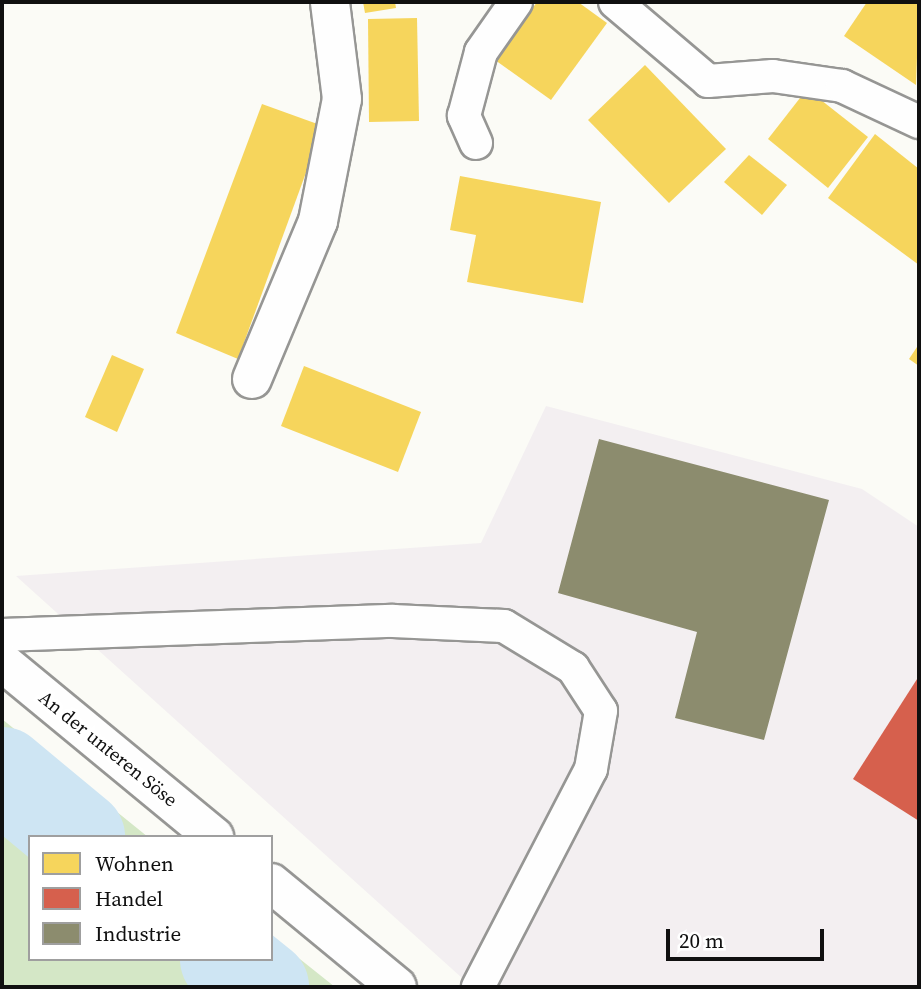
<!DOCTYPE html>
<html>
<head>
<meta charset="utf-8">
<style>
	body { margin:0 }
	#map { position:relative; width:921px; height:989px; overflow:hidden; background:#fbfbf6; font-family:"Source Serif 4",serif }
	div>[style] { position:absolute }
	.industrial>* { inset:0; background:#f3eff1 }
	.forest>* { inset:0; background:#d4e7c6 }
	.homes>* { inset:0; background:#f6d55c }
	.shops>* { inset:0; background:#d6604d }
	.industry>* { inset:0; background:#8c8c6e }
	.river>* { height:94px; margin:-47px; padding:0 47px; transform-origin:47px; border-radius:47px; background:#cee5f3 }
	.roads { filter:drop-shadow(2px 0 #969694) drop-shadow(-2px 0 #969694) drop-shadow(0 2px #969694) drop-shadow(0 -2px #969694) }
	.service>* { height:32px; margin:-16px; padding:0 16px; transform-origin:16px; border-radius:16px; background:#fefefe }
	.minor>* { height:38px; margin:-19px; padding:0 19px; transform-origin:19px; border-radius:19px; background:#fefefe }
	span { translate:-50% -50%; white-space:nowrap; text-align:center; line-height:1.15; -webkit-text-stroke:7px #fff; paint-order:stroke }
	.street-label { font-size:19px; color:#101010 }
	.frame { position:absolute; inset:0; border:4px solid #101010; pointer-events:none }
	.legend { position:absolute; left:28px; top:835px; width:245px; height:126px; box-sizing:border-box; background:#fff; border:2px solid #9f9f9f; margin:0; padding:9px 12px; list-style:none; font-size:21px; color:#101010 }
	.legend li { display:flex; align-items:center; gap:14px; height:35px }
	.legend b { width:35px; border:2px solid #9f9f9f }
	.scale { position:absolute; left:666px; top:929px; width:158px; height:32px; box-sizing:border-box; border:4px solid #101010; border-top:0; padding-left:9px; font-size:21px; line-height:24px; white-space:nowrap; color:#101010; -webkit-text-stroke:5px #fff; paint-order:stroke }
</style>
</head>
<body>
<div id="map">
	<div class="industrial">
		<div style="clip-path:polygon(546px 406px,862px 489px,919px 527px,919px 987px,472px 987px,16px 576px,481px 543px)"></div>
	</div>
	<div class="forest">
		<div style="clip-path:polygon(2px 719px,148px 837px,30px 837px,30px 959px,271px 959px,271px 936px,335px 987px,2px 987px)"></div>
	</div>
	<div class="homes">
		<div style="clip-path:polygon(363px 2px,395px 2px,396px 8px,365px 13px)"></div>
		<div style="clip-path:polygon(537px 2px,578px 2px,607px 23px,551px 100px,495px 60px)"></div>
		<div style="clip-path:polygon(867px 2px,919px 2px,916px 85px,844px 36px)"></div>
		<div style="clip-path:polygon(417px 18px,419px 121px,369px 122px,368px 19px)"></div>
		<div style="clip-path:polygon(645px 65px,726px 149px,669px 203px,588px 120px)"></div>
		<div style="clip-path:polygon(807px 89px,868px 137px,828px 188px,768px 139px)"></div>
		<div style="clip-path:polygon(262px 104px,323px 126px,238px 359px,176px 333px)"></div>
		<div style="clip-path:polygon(875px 134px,919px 169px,919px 265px,828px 198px)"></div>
		<div style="clip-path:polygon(749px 155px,787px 185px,762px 215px,724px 182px)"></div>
		<div style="clip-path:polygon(460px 176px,601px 202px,583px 303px,467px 282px,476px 235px,450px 230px)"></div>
		<div style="clip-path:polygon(919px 344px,919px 366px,909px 359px)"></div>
		<div style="clip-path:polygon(112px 355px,144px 369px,117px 432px,85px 417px)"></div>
		<div style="clip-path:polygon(304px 366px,421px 412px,398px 472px,281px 426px)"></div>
	</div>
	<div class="shops">
		<div style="clip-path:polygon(919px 676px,919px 821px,853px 779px)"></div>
	</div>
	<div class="industry">
		<div style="clip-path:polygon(599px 439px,829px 500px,764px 740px,675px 718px,697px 632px,558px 593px)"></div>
	</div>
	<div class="river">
		<div style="left:2px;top:774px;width:99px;rotate:39.7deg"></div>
		<div style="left:227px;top:959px;width:45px;rotate:38.7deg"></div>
	</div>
	<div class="roads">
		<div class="service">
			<div style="left:615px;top:2px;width:122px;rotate:40.3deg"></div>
			<div style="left:708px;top:81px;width:65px;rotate:-4.4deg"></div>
			<div style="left:773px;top:76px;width:70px;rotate:8.2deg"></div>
			<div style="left:842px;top:86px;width:85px;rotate:25.1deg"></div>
			<div style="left:476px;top:143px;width:30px;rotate:-114deg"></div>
			<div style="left:464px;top:116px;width:66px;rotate:-75.1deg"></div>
			<div style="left:481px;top:52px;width:61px;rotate:-55deg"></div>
			<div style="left:2px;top:635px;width:391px;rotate:-2.1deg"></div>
			<div style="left:393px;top:621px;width:111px;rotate:2.6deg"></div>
			<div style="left:504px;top:626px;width:81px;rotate:31.3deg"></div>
			<div style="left:573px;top:668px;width:51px;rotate:56.9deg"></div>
			<div style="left:601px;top:711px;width:59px;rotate:99.8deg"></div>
			<div style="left:591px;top:769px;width:246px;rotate:117.4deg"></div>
		</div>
		<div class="minor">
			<div style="left:252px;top:379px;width:171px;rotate:-67.3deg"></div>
			<div style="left:318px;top:221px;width:124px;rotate:-78.9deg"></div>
			<div style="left:342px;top:99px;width:98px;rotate:-97.1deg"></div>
			<div style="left:2px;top:662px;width:275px;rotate:39.5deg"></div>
			<div style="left:271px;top:883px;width:163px;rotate:39.5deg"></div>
		</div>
	</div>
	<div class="street-label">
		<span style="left:108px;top:749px;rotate:39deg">An der unteren Söse</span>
	</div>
	<div class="frame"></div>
	<ul class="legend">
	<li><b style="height:19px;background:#f6d55c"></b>Wohnen</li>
	<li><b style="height:19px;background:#d6604d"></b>Handel</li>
	<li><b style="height:19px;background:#8c8c6e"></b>Industrie</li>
	</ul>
	<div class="scale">20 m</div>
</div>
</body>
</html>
